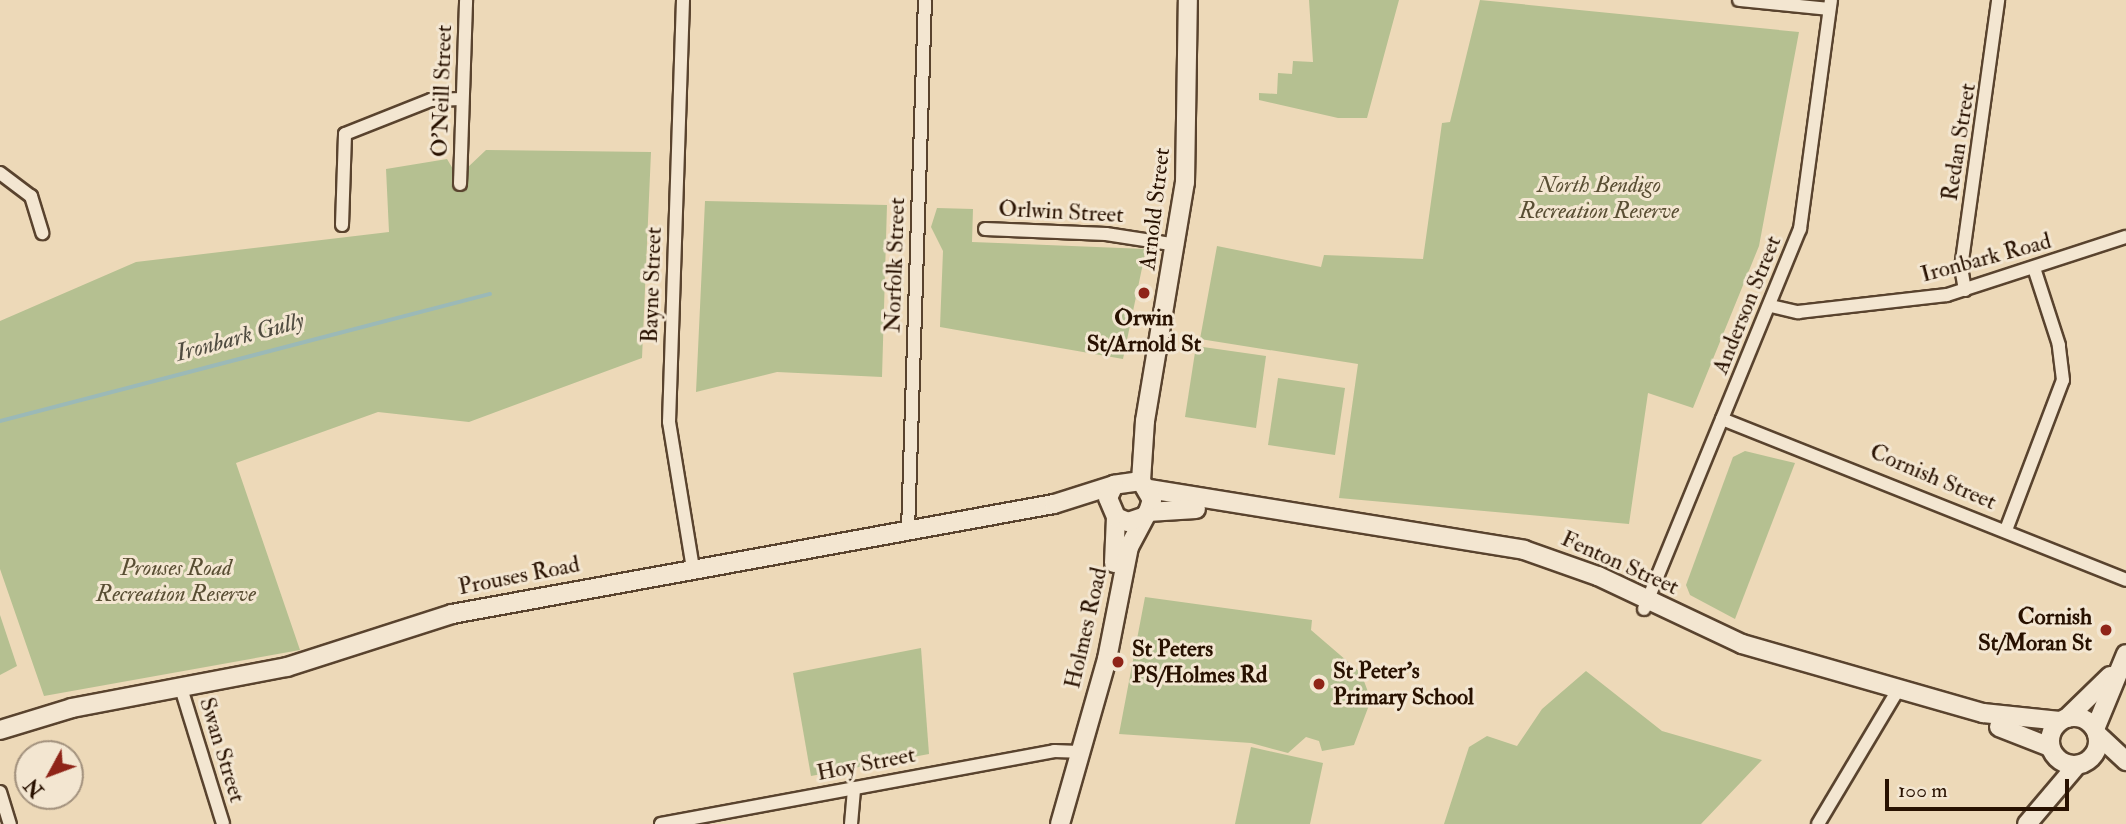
<!DOCTYPE html>
<html>
<head>
<meta charset="utf-8">
<style>
	body { margin:0 }
	#map { position:relative; width:2126px; height:824px; overflow:hidden; background:#edd9b8; font-family:"IM FELL Double Pica",serif }
	div>[style] { position:absolute }
	.green>* { inset:0; background:#b5c091 }
	.stream>* { height:3.5px; margin:-1.75px; padding:0 1.75px; transform-origin:1.75px; border-radius:1.75px; background:#9bb9b7 }
	.roads { filter:drop-shadow(2px 0 #59432e) drop-shadow(-2px 0 #59432e) drop-shadow(0 2px #59432e) drop-shadow(0 -2px #59432e) }
	.street>* { height:12px; margin:-6px; padding:0 6px; transform-origin:6px; border-radius:6px; background:#f3e6d1 }
	.secondary>* { height:18px; margin:-9px; padding:0 9px; transform-origin:9px; border-radius:9px; background:#f3e6d1 }
	.secondary>.ring { margin:-9px; padding:0; box-sizing:content-box; background:none; border:18px solid #f3e6d1; border-radius:50% }
	.dots>* { width:19px; height:19px; translate:-50% -50%; box-sizing:border-box; border:4px solid #f3e6d1; border-radius:50% }
	span { translate:-50% -50%; white-space:nowrap; text-align:center; line-height:1.15; -webkit-text-stroke:6px #f3e6d1; paint-order:stroke }
	.street-label { font-size:23px; color:#281100 }
	.park-label { font-size:23px; color:#594e33; font-style:italic }
	.poi-label { font-size:23px; color:#281100; font-weight:700 }
	.right { translate:-100% -50%; text-align:right }
	.left { translate:0 -50%; text-align:left }
	.water-label { font-size:24px; color:#504c40; font-style:italic }
	.north { position:absolute; left:14px; top:740px; width:70px; height:70px; box-sizing:border-box; background:#f3e6d1; border:2px solid #a2917d; border-radius:50%; rotate:229deg; font-size:19px; font-weight:700; line-height:28px; text-align:center; color:#281100 }
	.north::after { content:''; display:block; margin:auto; width:24px; height:32px; background:#8f2418; clip-path:polygon(50% 0,100% 100%,50% 72%,0 100%) }
	.scale { position:absolute; left:1885px; top:779px; width:184px; height:32px; box-sizing:border-box; border:4px solid #281100; border-top:0; padding-left:9px; font-size:21px; line-height:24px; white-space:nowrap; color:#281100; -webkit-text-stroke:5px #f3e6d1; paint-order:stroke }
</style>
</head>
<body>
<div id="map">
	<div class="green">
		<div style="clip-path:polygon(1309px 0,1399px 0,1367px 118px,1338px 118px,1259px 100px,1259px 93px,1277px 94px,1278px 73px,1292px 74px,1293px 61px,1313px 62px)"></div>
		<div style="clip-path:polygon(1480px 0,1799px 32px,1759px 246px,1693px 408px,1648px 393px,1629px 524px,1339px 498px,1358px 364px,1200px 339px,1217px 246px,1321px 267px,1324px 255px,1423px 259px,1442px 123px,1450px 122px)"></div>
		<div style="clip-path:polygon(486px 150px,651px 152px,642px 358px,469px 422px,378px 412px,236px 463px,300px 650px,44px 696px,0 569px,0 321px,136px 262px,389px 232px,386px 169px,447px 159px,453px 169px,466px 169px)"></div>
		<div style="clip-path:polygon(705px 201px,887px 205px,882px 377px,777px 372px,696px 392px)"></div>
		<div style="clip-path:polygon(937px 208px,973px 209px,972px 242px,1146px 249px,1123px 359px,940px 327px,943px 251px,931px 227px)"></div>
		<div style="clip-path:polygon(1196px 346px,1266px 356px,1256px 428px,1185px 417px)"></div>
		<div style="clip-path:polygon(1278px 378px,1345px 388px,1335px 455px,1268px 445px)"></div>
		<div style="clip-path:polygon(1745px 451px,1795px 463px,1735px 619px,1690px 595px,1686px 585px,1733px 457px)"></div>
		<div style="clip-path:polygon(1145px 597px,1312px 620px,1311px 630px,1361px 673px,1371px 700px,1354px 745px,1322px 751px,1319px 741px,1306px 737px,1288px 753px,1251px 743px,1119px 734px)"></div>
		<div style="clip-path:polygon(0 615px,17px 666px,0 675px)"></div>
		<div style="clip-path:polygon(921px 648px,929px 754px,811px 776px,793px 673px)"></div>
		<div style="clip-path:polygon(1586px 671px,1662px 731px,1762px 760px,1701px 824px,1444px 824px,1469px 747px,1487px 736px,1517px 746px,1542px 709px)"></div>
		<div style="clip-path:polygon(1251px 747px,1323px 763px,1310px 824px,1235px 824px)"></div>
	</div>
	<div class="stream">
		<div style="left:0;top:421px;width:506px;rotate:-14.53deg"></div>
	</div>
	<div class="roads">
		<div class="street">
			<div style="left:683px;top:0;width:422px;rotate:91.9deg"></div>
			<div style="left:669px;top:422px;width:149px;rotate:80.7deg"></div>
			<div style="left:1739px;top:0;width:90px;rotate:5.7deg"></div>
			<div style="left:0;top:173px;width:39px;rotate:37deg"></div>
			<div style="left:31px;top:196px;width:39px;rotate:73deg"></div>
			<div style="left:460px;top:184px;width:184px;rotate:-88.1deg"></div>
			<div style="left:342px;top:225px;width:91px;rotate:-88.1deg"></div>
			<div style="left:345px;top:134px;width:92px;rotate:-21.6deg"></div>
			<div style="left:431px;top:100px;width:31px;rotate:-2deg"></div>
			<div style="left:985px;top:229px;width:121px;rotate:2.4deg"></div>
			<div style="left:1106px;top:234px;width:72px;rotate:8.8deg"></div>
			<div style="left:1965px;top:290px;width:22px;rotate:-100deg"></div>
			<div style="left:1961px;top:268px;width:271px;rotate:-82.1deg"></div>
			<div style="left:1771px;top:306px;width:28px;rotate:13deg"></div>
			<div style="left:1798px;top:312px;width:150px;rotate:-6.5deg"></div>
			<div style="left:1947px;top:295px;width:188px;rotate:-18deg"></div>
			<div style="left:1722px;top:419px;width:435px;rotate:21.7deg"></div>
			<div style="left:2006px;top:530px;width:160px;rotate:-69.2deg"></div>
			<div style="left:2063px;top:380px;width:35px;rotate:-97deg"></div>
			<div style="left:2059px;top:345px;width:81px;rotate:-108deg"></div>
			<div style="left:908px;top:531px;width:531px;rotate:-88.17deg"></div>
			<div style="left:1644px;top:609px;width:411px;rotate:-67.7deg"></div>
			<div style="left:1800px;top:229px;width:231px;rotate:-82.3deg"></div>
			<div style="left:181px;top:688px;width:142px;rotate:72.8deg"></div>
			<div style="left:0;top:792px;width:34px;rotate:73deg"></div>
			<div style="left:661px;top:824px;width:400px;rotate:-10.5deg"></div>
			<div style="left:1054px;top:751px;width:25px;rotate:2deg"></div>
			<div style="left:851px;top:824px;width:36px;rotate:-85deg"></div>
			<div style="left:1818px;top:824px;width:156px;rotate:-59.2deg"></div>
		</div>
		<div class="secondary">
			<div style="left:1141px;top:481px;width:60px;rotate:-86.2deg"></div>
			<div style="left:1145px;top:421px;width:242px;rotate:-80.5deg"></div>
			<div style="left:1185px;top:182px;width:182px;rotate:-89.1deg"></div>
			<div style="left:1149px;top:489px;width:380px;rotate:9.2deg"></div>
			<div style="left:1524px;top:550px;width:78px;rotate:19.4deg"></div>
			<div style="left:1598px;top:576px;width:159px;rotate:25.3deg"></div>
			<div style="left:1742px;top:644px;width:251px;rotate:16deg"></div>
			<div style="left:1983px;top:713px;width:77px;rotate:5.9deg"></div>
			<div style="left:1148px;top:512px;width:48px;rotate:-3.6deg"></div>
			<div style="left:1114px;top:563px;width:46px;rotate:-87.5deg"></div>
			<div class="ring" style="left:2050px;top:717px;width:30px;height:30px"></div>
			<div style="left:2067px;top:718px;width:60px;rotate:-44.3deg"></div>
			<div style="left:1999px;top:727px;width:55px;rotate:21.4deg"></div>
			<div style="left:2095px;top:729px;width:81px;rotate:-67.5deg"></div>
			<div style="left:0;top:730px;width:75px;rotate:-17deg"></div>
			<div style="left:72px;top:708px;width:219px;rotate:-10.8deg"></div>
			<div style="left:287px;top:667px;width:173px;rotate:-17.8deg"></div>
			<div style="left:452px;top:614px;width:612px;rotate:-10.36deg"></div>
			<div style="left:1054px;top:504px;width:63px;rotate:-17.6deg"></div>
			<div style="left:2097px;top:734px;width:40px;rotate:43deg"></div>
			<div style="left:1060px;top:824px;width:172px;rotate:-74.1deg"></div>
			<div style="left:1107px;top:659px;width:114px;rotate:-78.9deg"></div>
			<div style="left:1129px;top:547px;width:40px;rotate:-62deg"></div>
			<div style="left:1148px;top:512px;width:13px;rotate:-72deg"></div>
			<div style="left:1152px;top:500px;width:22px;rotate:-120deg"></div>
			<div style="left:1141px;top:481px;width:27px;rotate:172deg"></div>
			<div style="left:1114px;top:485px;width:14px;rotate:115deg"></div>
			<div style="left:1108px;top:498px;width:21px;rotate:67deg"></div>
			<div style="left:1116px;top:517px;width:13px;rotate:23deg"></div>
			<div style="left:1128px;top:522px;width:18px;rotate:-19deg"></div>
			<div style="left:2027px;top:824px;width:77px;rotate:-49.7deg"></div>
		</div>
	</div>
	<div class="dots">
		<div style="left:1144px;top:293px;background:#8f2418"></div>
		<div style="left:2106px;top:630px;background:#8f2418"></div>
		<div style="left:1118px;top:662px;background:#8f2418"></div>
		<div style="left:1319px;top:684px;background:#8f2418"></div>
	</div>
	<div class="street-label">
		<span style="left:442px;top:91px;rotate:-88deg">O'Neill Street</span>
		<span style="left:1959px;top:142px;rotate:-81deg">Redan Street</span>
		<span style="left:1155px;top:209px;rotate:-83deg">Arnold Street</span>
		<span style="left:1061px;top:212px;rotate:3deg">Orlwin Street</span>
		<span style="left:1986px;top:258px;rotate:-15deg">Ironbark Road</span>
		<span style="left:895px;top:265px;rotate:-88deg">Norfolk Street</span>
		<span style="left:652px;top:285px;rotate:-88deg">Bayne Street</span>
		<span style="left:1747px;top:305px;rotate:-68deg">Anderson Street</span>
		<span style="left:1933px;top:477px;rotate:23deg">Cornish Street</span>
		<span style="left:1620px;top:563px;rotate:24deg">Fenton Street</span>
		<span style="left:519px;top:576px;rotate:-11deg">Prouses Road</span>
		<span style="left:1086px;top:628px;rotate:-77deg">Holmes Road</span>
		<span style="left:222px;top:750px;rotate:73deg">Swan Street</span>
		<span style="left:866px;top:764px;rotate:-11deg">Hoy Street</span>
	</div>
	<div class="park-label">
		<span style="left:1599px;top:198px">North Bendigo<br>Recreation Reserve</span>
		<span style="left:176px;top:581px">Prouses Road<br>Recreation Reserve</span>
	</div>
	<div class="poi-label">
		<span style="left:1144px;top:331px">Orwin<br>St/Arnold St</span>
		<span class="right" style="left:2092px;top:630px">Cornish<br>St/Moran St</span>
		<span class="left" style="left:1132px;top:662px">St Peters<br>PS/Holmes Rd</span>
		<span class="left" style="left:1333px;top:684px">St Peter's<br>Primary School</span>
	</div>
	<div class="water-label">
		<span style="left:240px;top:337px;rotate:-15deg">Ironbark Gully</span>
	</div>
	<div class="north">N</div>
	<div class="scale">100 m</div>
</div>
</body>
</html>
